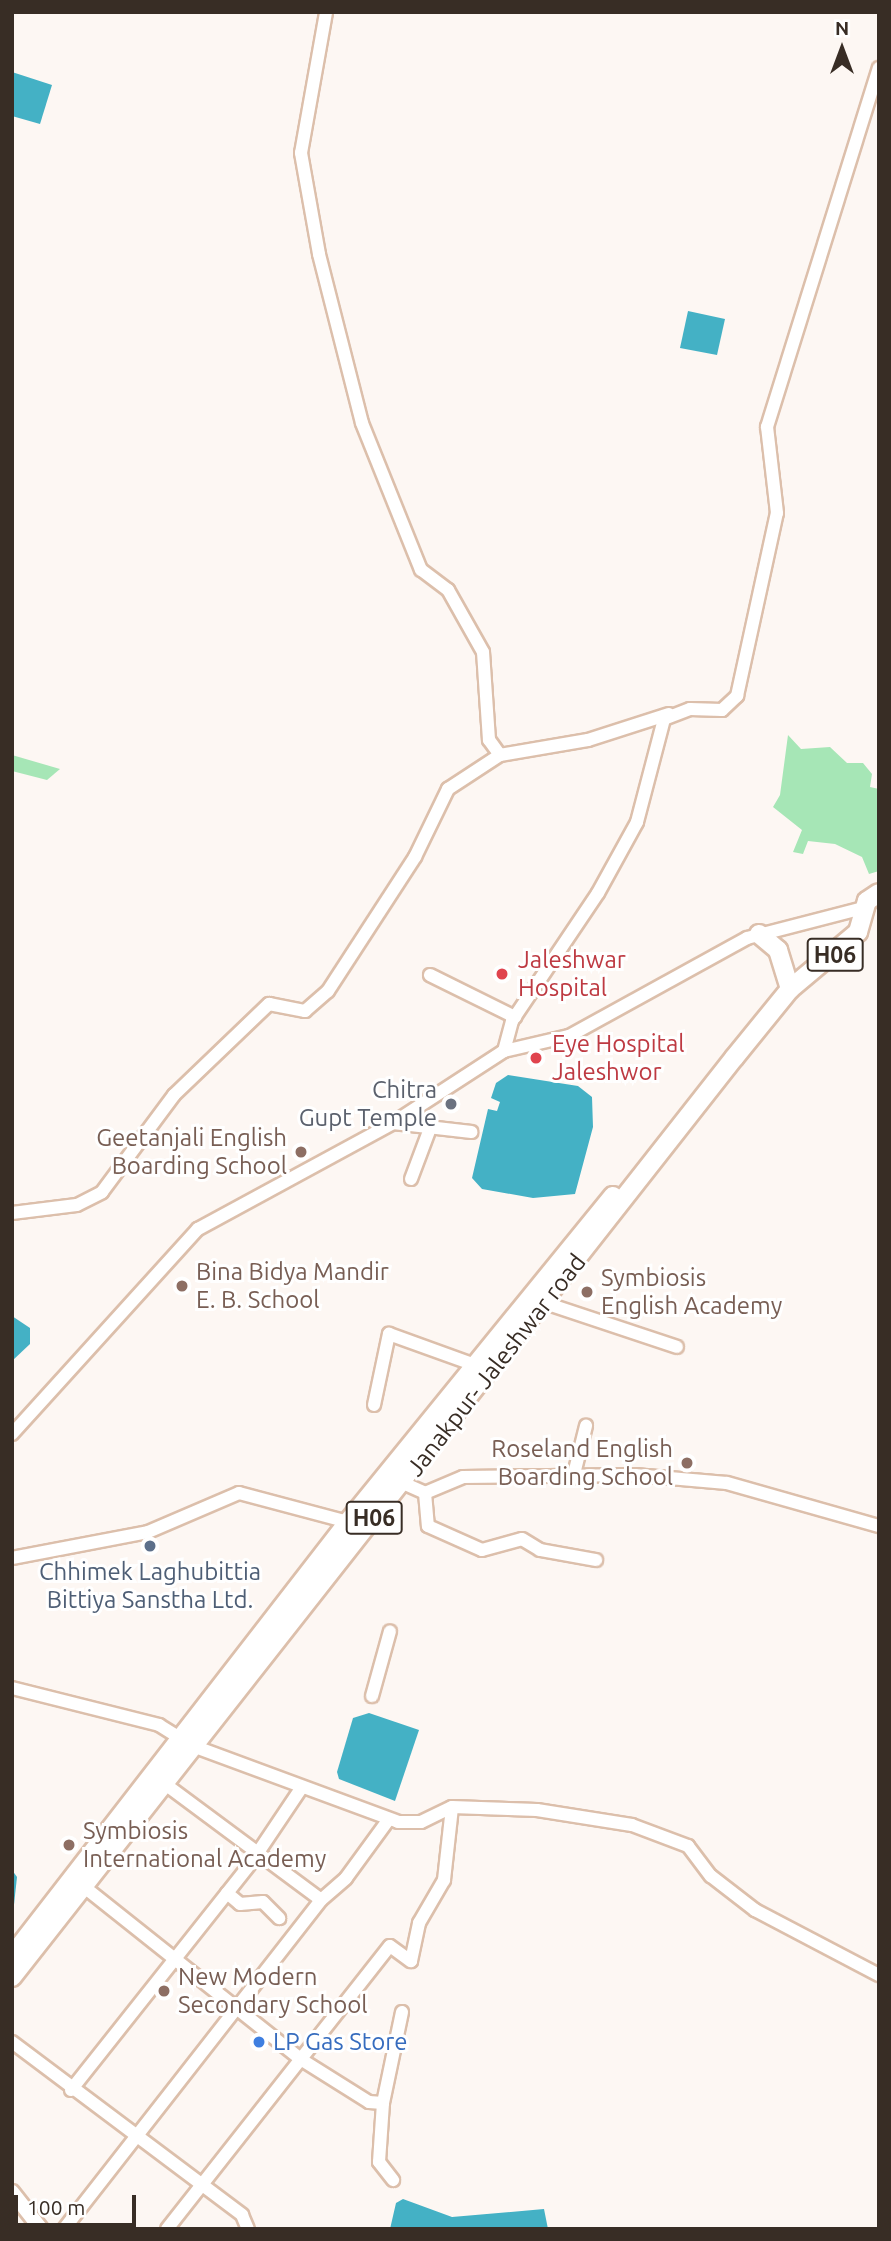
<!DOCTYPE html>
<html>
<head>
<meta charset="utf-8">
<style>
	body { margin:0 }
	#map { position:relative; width:891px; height:2241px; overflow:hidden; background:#fdf7f3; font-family:Ubuntu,sans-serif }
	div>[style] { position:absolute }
	.green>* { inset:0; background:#a6e6b6 }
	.water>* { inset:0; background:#44b1c5 }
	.roads { filter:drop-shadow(2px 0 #dcbfab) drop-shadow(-2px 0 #dcbfab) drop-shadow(0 2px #dcbfab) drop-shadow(0 -2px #dcbfab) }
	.minor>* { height:12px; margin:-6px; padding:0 6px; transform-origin:6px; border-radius:6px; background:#fff }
	.major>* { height:14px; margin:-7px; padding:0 7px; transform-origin:7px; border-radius:7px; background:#fff }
	.highway>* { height:18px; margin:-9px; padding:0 9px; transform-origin:9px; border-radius:9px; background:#fff }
	.dots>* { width:19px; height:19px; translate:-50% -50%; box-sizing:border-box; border:4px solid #fff; border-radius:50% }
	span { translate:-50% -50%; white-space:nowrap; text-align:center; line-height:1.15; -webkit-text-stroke:6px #fff; paint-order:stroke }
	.shield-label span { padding:2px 5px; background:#fff; border:2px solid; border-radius:5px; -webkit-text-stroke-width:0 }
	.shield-label { font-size:23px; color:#382d25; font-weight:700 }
	.health-label { font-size:24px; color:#be3a42 }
	.left { translate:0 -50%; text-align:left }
	.worship-label { font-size:24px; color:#5b616d }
	.right { translate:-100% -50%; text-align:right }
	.education-label { font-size:24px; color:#785e54 }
	.street-label { font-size:24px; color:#382d25 }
	.service-label { font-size:24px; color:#4e5e75 }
	.shop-label { font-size:24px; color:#366cbe }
	.frame { position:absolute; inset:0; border:14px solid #382d25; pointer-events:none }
	.north { position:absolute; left:807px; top:14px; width:70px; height:70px; -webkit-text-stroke:5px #fff; paint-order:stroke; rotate:0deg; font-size:19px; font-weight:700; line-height:28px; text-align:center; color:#382d25 }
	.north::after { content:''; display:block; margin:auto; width:24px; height:32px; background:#382d25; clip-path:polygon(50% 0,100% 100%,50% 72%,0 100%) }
	.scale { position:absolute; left:14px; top:2195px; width:122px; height:32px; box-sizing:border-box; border:4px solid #382d25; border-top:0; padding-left:9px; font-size:21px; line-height:24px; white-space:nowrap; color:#382d25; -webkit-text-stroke:5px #fff; paint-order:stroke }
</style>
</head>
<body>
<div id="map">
	<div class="green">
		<div style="clip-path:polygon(788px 735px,801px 749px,830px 747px,847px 763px,863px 763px,872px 774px,870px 787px,879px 789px,879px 871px,869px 874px,862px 857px,835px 844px,808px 841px,803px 854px,793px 852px,802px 830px,773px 807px,780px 795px)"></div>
		<div style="clip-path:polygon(12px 755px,60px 769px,47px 780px,12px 771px)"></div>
	</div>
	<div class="water">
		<div style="clip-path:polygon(12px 72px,52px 85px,40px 124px,12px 116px)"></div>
		<div style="clip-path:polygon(688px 311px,725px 319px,717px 355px,680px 348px)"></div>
		<div style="clip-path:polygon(508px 1075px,578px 1086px,592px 1097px,593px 1127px,575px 1194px,533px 1198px,482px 1189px,472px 1178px,488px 1109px,497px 1111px,500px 1102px,491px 1098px,496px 1083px)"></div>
		<div style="clip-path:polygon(12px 1316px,30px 1328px,30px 1344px,12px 1361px)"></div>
		<div style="clip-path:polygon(369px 1713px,419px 1730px,395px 1801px,339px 1779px,337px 1772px,353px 1718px)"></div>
		<div style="clip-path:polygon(12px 1870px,17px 1877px,12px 1923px)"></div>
		<div style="clip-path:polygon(403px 2199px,452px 2217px,544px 2209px,548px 2229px,390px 2229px,396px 2203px)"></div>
	</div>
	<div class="roads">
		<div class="minor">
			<div style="left:500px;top:755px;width:89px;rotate:-9.7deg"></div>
			<div style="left:588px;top:740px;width:85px;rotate:-17.8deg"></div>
			<div style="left:430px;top:975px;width:95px;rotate:26.3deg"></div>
			<div style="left:504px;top:1051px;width:31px;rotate:-75deg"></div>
			<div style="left:512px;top:1021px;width:154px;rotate:-56.1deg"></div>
			<div style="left:598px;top:893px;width:81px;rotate:-61.2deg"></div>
			<div style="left:637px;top:822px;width:106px;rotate:-75.3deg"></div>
			<div style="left:664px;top:719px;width:28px;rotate:-21deg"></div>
			<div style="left:690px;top:709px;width:32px;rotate:2deg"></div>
			<div style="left:722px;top:710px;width:21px;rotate:-43deg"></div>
			<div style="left:737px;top:696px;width:187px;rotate:-77.7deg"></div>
			<div style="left:777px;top:513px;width:87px;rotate:-96.6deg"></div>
			<div style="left:767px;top:427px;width:376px;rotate:-72.7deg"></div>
			<div style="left:393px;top:1123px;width:79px;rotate:6.6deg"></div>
			<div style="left:411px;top:1179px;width:51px;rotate:-69.4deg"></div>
			<div style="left:12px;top:1213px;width:65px;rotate:-7deg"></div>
			<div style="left:77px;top:1205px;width:28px;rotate:-27deg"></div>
			<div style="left:102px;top:1192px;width:121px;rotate:-53.4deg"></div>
			<div style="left:174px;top:1095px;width:132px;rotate:-43.8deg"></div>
			<div style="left:269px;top:1004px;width:37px;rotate:11deg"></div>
			<div style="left:305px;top:1011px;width:30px;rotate:-41deg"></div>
			<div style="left:328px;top:991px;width:160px;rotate:-57deg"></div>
			<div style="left:415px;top:857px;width:76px;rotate:-64.1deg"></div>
			<div style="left:448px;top:789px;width:62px;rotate:-33.2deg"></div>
			<div style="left:500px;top:755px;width:19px;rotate:-126deg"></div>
			<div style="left:489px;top:740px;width:88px;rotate:-93.9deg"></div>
			<div style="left:483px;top:652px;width:71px;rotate:-119.4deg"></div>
			<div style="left:448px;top:590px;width:34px;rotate:-143deg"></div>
			<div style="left:421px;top:570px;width:158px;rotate:-111.9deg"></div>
			<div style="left:362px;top:423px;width:174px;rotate:-104.3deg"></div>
			<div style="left:319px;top:254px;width:103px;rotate:-100.1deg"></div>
			<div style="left:301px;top:153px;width:143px;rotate:-79.9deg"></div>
			<div style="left:545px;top:1303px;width:139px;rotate:18.4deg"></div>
			<div style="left:374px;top:1405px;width:73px;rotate:-78.1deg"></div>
			<div style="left:389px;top:1334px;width:91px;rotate:19.8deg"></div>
			<div style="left:12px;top:1434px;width:277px;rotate:-47.8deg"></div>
			<div style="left:198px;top:1229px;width:222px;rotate:-28.5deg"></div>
			<div style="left:393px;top:1123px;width:132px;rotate:-33deg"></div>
			<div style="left:504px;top:1051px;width:67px;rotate:-13deg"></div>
			<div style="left:569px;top:1036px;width:203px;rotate:-28.8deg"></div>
			<div style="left:747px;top:938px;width:120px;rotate:-14.5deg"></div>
			<div style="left:573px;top:1478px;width:54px;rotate:-76deg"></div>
			<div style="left:403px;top:1483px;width:24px;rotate:24deg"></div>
			<div style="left:425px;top:1493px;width:41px;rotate:-22.8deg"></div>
			<div style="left:463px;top:1477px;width:172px;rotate:-0.7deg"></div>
			<div style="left:635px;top:1475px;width:92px;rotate:5deg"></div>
			<div style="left:727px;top:1483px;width:158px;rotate:15.8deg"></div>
			<div style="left:425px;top:1493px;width:33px;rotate:85deg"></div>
			<div style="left:428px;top:1526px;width:59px;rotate:24deg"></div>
			<div style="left:482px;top:1550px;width:41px;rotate:-15.4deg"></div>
			<div style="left:522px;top:1539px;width:21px;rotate:31deg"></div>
			<div style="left:540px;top:1550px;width:57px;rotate:10.1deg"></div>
			<div style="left:12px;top:1558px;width:138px;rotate:-10.8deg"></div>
			<div style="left:148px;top:1532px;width:99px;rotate:-23.2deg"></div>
			<div style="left:239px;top:1493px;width:113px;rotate:14.9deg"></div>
			<div style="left:12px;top:1688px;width:152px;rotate:14.1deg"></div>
			<div style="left:159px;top:1725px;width:40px;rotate:32deg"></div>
			<div style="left:193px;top:1746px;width:219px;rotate:20.3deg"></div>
			<div style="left:398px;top:1822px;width:23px"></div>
			<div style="left:421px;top:1822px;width:34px;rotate:-26deg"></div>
			<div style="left:452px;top:1807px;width:85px;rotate:2deg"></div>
			<div style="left:537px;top:1810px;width:96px;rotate:9deg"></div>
			<div style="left:632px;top:1825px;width:60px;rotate:20.6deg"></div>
			<div style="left:688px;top:1846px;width:38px;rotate:53deg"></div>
			<div style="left:711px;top:1876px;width:56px;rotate:37.7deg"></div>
			<div style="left:755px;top:1910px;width:140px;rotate:27.7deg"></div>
			<div style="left:372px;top:1696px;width:67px;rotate:-74.5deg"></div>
			<div style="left:165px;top:1784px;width:194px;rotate:36.6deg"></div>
			<div style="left:321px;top:1900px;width:33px;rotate:-41deg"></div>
			<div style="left:346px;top:1878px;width:73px;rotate:-53.9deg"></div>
			<div style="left:83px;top:1886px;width:280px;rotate:38.5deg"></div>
			<div style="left:302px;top:2060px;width:79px;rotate:32.1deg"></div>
			<div style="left:369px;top:2102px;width:14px;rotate:4deg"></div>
			<div style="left:383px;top:2103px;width:93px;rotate:-78.2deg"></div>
			<div style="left:227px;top:1893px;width:17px;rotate:40deg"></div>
			<div style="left:240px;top:1904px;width:23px;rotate:-5deg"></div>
			<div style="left:263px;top:1902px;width:23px;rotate:45deg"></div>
			<div style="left:12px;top:2042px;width:288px;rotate:36.9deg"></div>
			<div style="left:242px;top:2215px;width:15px;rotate:67deg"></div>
			<div style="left:71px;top:2090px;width:293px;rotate:-51.6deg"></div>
			<div style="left:253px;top:1860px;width:88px;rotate:-56.1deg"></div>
			<div style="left:383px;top:2103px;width:59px;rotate:93.9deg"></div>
			<div style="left:379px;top:2162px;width:23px;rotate:52deg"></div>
			<div style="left:64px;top:2229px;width:417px;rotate:-52deg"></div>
			<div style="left:167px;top:2229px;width:360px;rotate:-51.8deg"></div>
			<div style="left:390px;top:1946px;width:26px;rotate:36deg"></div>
			<div style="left:411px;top:1961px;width:39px;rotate:-78deg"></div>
			<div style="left:419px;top:1923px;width:50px;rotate:-59.8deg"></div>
			<div style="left:444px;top:1880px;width:73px;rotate:-83.7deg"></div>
		</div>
		<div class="major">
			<div style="left:12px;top:2192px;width:47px;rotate:51.9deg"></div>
		</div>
		<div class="highway">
			<div style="left:759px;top:934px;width:25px;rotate:40deg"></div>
			<div style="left:778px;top:950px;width:41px;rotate:72.9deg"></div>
			<div style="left:12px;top:1956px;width:549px;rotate:-52.25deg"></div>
			<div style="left:348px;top:1522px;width:420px;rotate:-50.9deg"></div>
			<div style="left:12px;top:1977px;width:1169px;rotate:-51.85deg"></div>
			<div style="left:734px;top:1058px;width:89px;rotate:-50.9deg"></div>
			<div style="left:790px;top:989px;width:89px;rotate:-40deg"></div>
			<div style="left:858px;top:932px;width:32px;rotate:-74deg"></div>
			<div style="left:867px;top:901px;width:14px;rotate:-34deg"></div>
		</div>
	</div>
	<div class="dots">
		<div style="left:502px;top:974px;background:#e0444e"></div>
		<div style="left:536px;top:1058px;background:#e0444e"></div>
		<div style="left:451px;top:1104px;background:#6b7280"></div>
		<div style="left:301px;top:1152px;background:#8d6e63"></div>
		<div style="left:182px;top:1286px;background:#8d6e63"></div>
		<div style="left:587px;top:1292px;background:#8d6e63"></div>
		<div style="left:687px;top:1463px;background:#8d6e63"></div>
		<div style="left:150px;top:1546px;background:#5c6f8a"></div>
		<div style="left:69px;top:1845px;background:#8d6e63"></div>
		<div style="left:164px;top:1991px;background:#8d6e63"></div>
		<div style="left:259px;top:2042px;background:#3f7fe0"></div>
	</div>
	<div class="shield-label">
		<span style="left:835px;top:955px">H06</span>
		<span style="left:374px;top:1518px">H06</span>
	</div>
	<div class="health-label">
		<span class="left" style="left:518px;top:974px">Jaleshwar<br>Hospital</span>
		<span class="left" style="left:552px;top:1058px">Eye Hospital<br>Jaleshwor</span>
	</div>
	<div class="worship-label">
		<span class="right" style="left:437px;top:1104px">Chitra<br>Gupt Temple</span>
	</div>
	<div class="education-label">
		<span class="right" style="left:287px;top:1152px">Geetanjali English<br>Boarding School</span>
		<span class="left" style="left:196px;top:1286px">Bina Bidya Mandir<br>E. B. School</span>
		<span class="left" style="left:601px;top:1292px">Symbiosis<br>English Academy</span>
		<span class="right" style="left:673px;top:1463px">Roseland English<br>Boarding School</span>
		<span class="left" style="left:83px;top:1845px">Symbiosis<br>International Academy</span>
		<span class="left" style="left:178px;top:1991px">New Modern<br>Secondary School</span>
	</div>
	<div class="street-label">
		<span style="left:496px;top:1365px;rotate:-52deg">Janakpur- Jaleshwar road</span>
	</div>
	<div class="service-label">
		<span style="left:150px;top:1586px">Chhimek Laghubittia<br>Bittiya Sanstha Ltd.</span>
	</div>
	<div class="shop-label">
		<span class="left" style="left:273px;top:2042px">LP Gas Store</span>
	</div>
	<div class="frame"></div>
	<div class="north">N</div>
	<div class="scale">100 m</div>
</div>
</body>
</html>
